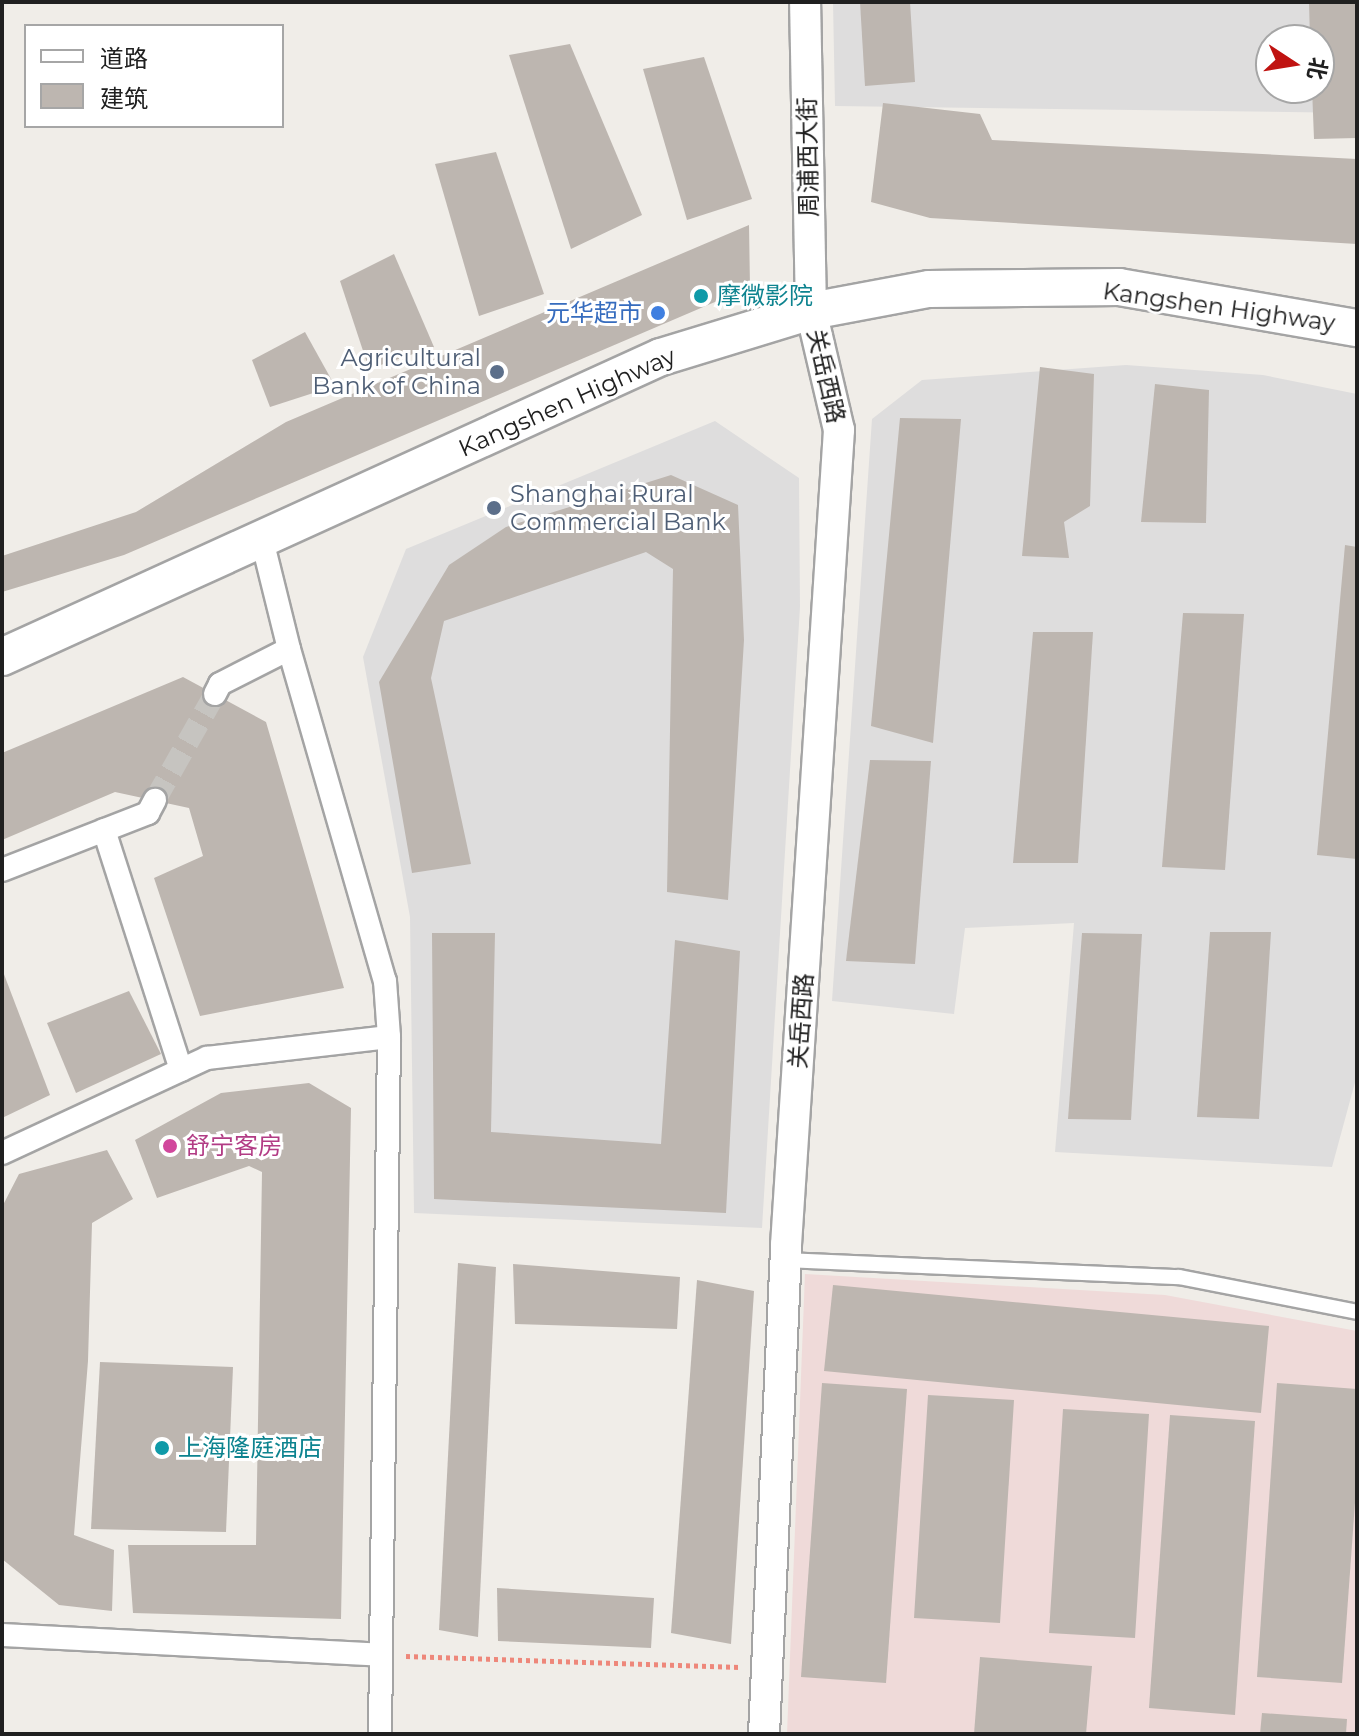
<!DOCTYPE html>
<html>
<head>
<meta charset="utf-8">
<style>
	body { margin:0 }
	#map { position:relative; width:1359px; height:1736px; overflow:hidden; background:#f0ede8; font-family:Montserrat,"Noto Sans SC",sans-serif }
	div>[style] { position:absolute }
	.residential>* { inset:0; background:#dedddd }
	.commercial>* { inset:0; background:#efdad9 }
	.building>* { inset:0; background:#bdb6b0 }
	.pedestrian-tunnel>* { height:22px; margin-top:-11px; transform-origin:0; background:repeating-linear-gradient(90deg,#c6c4c0 0 22px,transparent 0 33px) }
	.path>* { height:5px; margin-top:-2.5px; transform-origin:0; background:repeating-linear-gradient(90deg,#ee877a 0 4px,transparent 0 8px) }
	.roads { filter:drop-shadow(2px 0 #a4a4a4) drop-shadow(-2px 0 #a4a4a4) drop-shadow(0 2px #a4a4a4) drop-shadow(0 -2px #a4a4a4) }
	.service>* { height:14px; margin:-7px; padding:0 7px; transform-origin:7px; border-radius:7px; background:#fff }
	.pedestrian>* { height:22px; margin:-11px; padding:0 11px; transform-origin:11px; border-radius:11px; background:#fff }
	.minor>* { height:30px; margin:-15px; padding:0 15px; transform-origin:15px; border-radius:15px; background:#fff }
	.tertiary>* { height:36px; margin:-18px; padding:0 18px; transform-origin:18px; border-radius:18px; background:#fff }
	.dots>* { width:22px; height:22px; translate:-50% -50%; box-sizing:border-box; border:4px solid #fff; border-radius:50% }
	span { translate:-50% -50%; white-space:nowrap; text-align:center; line-height:1.15; -webkit-text-stroke:6px #fff; paint-order:stroke }
	.street-label { font-size:24px; color:#202020 }
	.culture-label { font-size:24px; color:#0d838f }
	.left { translate:0 -50%; text-align:left }
	.shop-label { font-size:24px; color:#366cbe }
	.right { translate:-100% -50%; text-align:right }
	.service-label { font-size:24px; color:#4e5e75 }
	.hotel-label { font-size:24px; color:#b23c85 }
	.frame { position:absolute; inset:0; border:4px solid #202020; pointer-events:none }
	.legend { position:absolute; left:24px; top:24px; width:260px; height:104px; box-sizing:border-box; background:#fff; border:2px solid #a6a6a6; margin:0; padding:10px 14px; list-style:none; font-size:24px; color:#202020 }
	.legend li { display:flex; align-items:center; gap:16px; height:40px }
	.legend b { width:40px; border:2px solid #a6a6a6 }
	.north { position:absolute; left:1255px; top:24px; width:80px; height:80px; box-sizing:border-box; background:#fff; border:2px solid #a6a6a6; border-radius:50%; rotate:102deg; font-size:22px; font-weight:700; line-height:32px; text-align:center; color:#202020 }
	.north::after { content:''; display:block; margin:auto; width:28px; height:36px; background:#c01311; clip-path:polygon(50% 0,100% 100%,50% 72%,0 100%) }
</style>
</head>
<body>
<div id="map">
	<div class="residential">
		<div style="clip-path:polygon(evenodd,833px 2px,1357px 2px,1357px 113px,835px 106px,833px 2px,1271px 40px,1319px 40px,1319px 88px,1271px 88px,1271px 40px)"></div>
		<div style="clip-path:polygon(1126px 365px,1263px 375px,1357px 394px,1357px 1075px,1332px 1167px,1055px 1152px,1074px 923px,965px 928px,954px 1014px,832px 1001px,872px 419px,922px 380px)"></div>
		<div style="clip-path:polygon(715px 421px,799px 478px,800px 607px,762px 1228px,414px 1213px,410px 917px,363px 657px,406px 549px)"></div>
	</div>
	<div class="commercial">
		<div style="clip-path:polygon(805px 1274px,1165px 1295px,1357px 1331px,1357px 1734px,787px 1734px)"></div>
	</div>
	<div class="building">
		<div style="clip-path:polygon(860px 2px,910px 2px,915px 82px,865px 86px)"></div>
		<div style="clip-path:polygon(1309px 2px,1357px 2px,1357px 138px,1314px 139px,1312px 88px,1319px 88px,1319px 40px,1310px 40px)"></div>
		<div style="clip-path:polygon(570px 44px,642px 215px,571px 249px,509px 55px)"></div>
		<div style="clip-path:polygon(704px 57px,752px 199px,687px 220px,643px 69px)"></div>
		<div style="clip-path:polygon(883px 103px,980px 114px,992px 140px,1357px 159px,1357px 244px,930px 218px,871px 202px)"></div>
		<div style="clip-path:polygon(496px 152px,544px 294px,479px 316px,435px 164px)"></div>
		<div style="clip-path:polygon(749px 225px,750px 287px,124px 555px,2px 592px,2px 556px,136px 512px,286px 422px)"></div>
		<div style="clip-path:polygon(394px 254px,434px 347px,369px 369px,340px 281px)"></div>
		<div style="clip-path:polygon(305px 332px,335px 386px,270px 407px,252px 360px)"></div>
		<div style="clip-path:polygon(1040px 367px,1094px 374px,1090px 506px,1064px 522px,1069px 558px,1022px 556px)"></div>
		<div style="clip-path:polygon(1155px 384px,1209px 390px,1206px 523px,1141px 522px)"></div>
		<div style="clip-path:polygon(900px 418px,961px 419px,933px 743px,871px 726px)"></div>
		<div style="clip-path:polygon(671px 475px,738px 505px,744px 640px,728px 900px,667px 892px,673px 569px,646px 552px,444px 621px,431px 678px,471px 864px,412px 873px,379px 682px,449px 565px,506px 527px)"></div>
		<div style="clip-path:polygon(1345px 545px,1357px 547px,1357px 859px,1317px 855px)"></div>
		<div style="clip-path:polygon(1183px 613px,1244px 614px,1225px 870px,1162px 867px)"></div>
		<div style="clip-path:polygon(1033px 632px,1093px 632px,1078px 863px,1013px 863px)"></div>
		<div style="clip-path:polygon(183px 677px,266px 722px,344px 988px,200px 1016px,154px 878px,203px 856px,189px 808px,115px 792px,2px 840px,2px 753px)"></div>
		<div style="clip-path:polygon(870px 760px,931px 761px,915px 964px,846px 961px)"></div>
		<div style="clip-path:polygon(1210px 932px,1271px 932px,1259px 1119px,1197px 1117px)"></div>
		<div style="clip-path:polygon(432px 933px,495px 933px,491px 1132px,661px 1144px,675px 940px,740px 951px,726px 1213px,434px 1199px)"></div>
		<div style="clip-path:polygon(1082px 933px,1142px 934px,1131px 1120px,1068px 1119px)"></div>
		<div style="clip-path:polygon(2px 969px,50px 1095px,2px 1118px)"></div>
		<div style="clip-path:polygon(129px 991px,161px 1054px,76px 1093px,47px 1023px)"></div>
		<div style="clip-path:polygon(309px 1083px,351px 1108px,341px 1619px,133px 1613px,128px 1545px,256px 1545px,262px 1172px,249px 1166px,157px 1198px,135px 1140px,221px 1093px)"></div>
		<div style="clip-path:polygon(107px 1150px,133px 1199px,92px 1223px,88px 1361px,74px 1535px,114px 1550px,112px 1611px,59px 1605px,2px 1559px,2px 1207px,19px 1174px)"></div>
		<div style="clip-path:polygon(458px 1263px,496px 1267px,478px 1637px,439px 1630px)"></div>
		<div style="clip-path:polygon(513px 1264px,680px 1277px,677px 1329px,515px 1324px)"></div>
		<div style="clip-path:polygon(697px 1280px,754px 1291px,731px 1644px,671px 1633px)"></div>
		<div style="clip-path:polygon(833px 1285px,1269px 1326px,1261px 1413px,824px 1371px)"></div>
		<div style="clip-path:polygon(100px 1362px,233px 1367px,226px 1532px,91px 1529px)"></div>
		<div style="clip-path:polygon(822px 1383px,907px 1389px,886px 1683px,801px 1677px)"></div>
		<div style="clip-path:polygon(1277px 1383px,1357px 1389px,1357px 1475px,1342px 1683px,1257px 1677px)"></div>
		<div style="clip-path:polygon(928px 1395px,1014px 1400px,1000px 1623px,914px 1618px)"></div>
		<div style="clip-path:polygon(1063px 1409px,1149px 1414px,1135px 1638px,1049px 1633px)"></div>
		<div style="clip-path:polygon(1170px 1415px,1255px 1421px,1235px 1715px,1149px 1708px)"></div>
		<div style="clip-path:polygon(497px 1588px,654px 1598px,651px 1648px,498px 1641px)"></div>
		<div style="clip-path:polygon(980px 1657px,1092px 1666px,1086px 1734px,974px 1734px)"></div>
		<div style="clip-path:polygon(1262px 1713px,1347px 1719px,1346px 1734px,1260px 1734px)"></div>
	</div>
	<div class="pedestrian-tunnel">
		<div style="left:155px;top:800px;width:122px;rotate:-60.5deg"></div>
	</div>
	<div class="path">
		<div style="left:406px;top:1656px;width:334px;rotate:1.9deg"></div>
	</div>
	<div class="roads">
		<div class="service">
			<div style="left:786px;top:1260px;width:393px;rotate:2.5deg"></div>
			<div style="left:1179px;top:1277px;width:181px;rotate:11.1deg"></div>
		</div>
		<div class="pedestrian">
			<div style="left:262px;top:540px;width:112px;rotate:76.1deg"></div>
			<div style="left:289px;top:649px;width:346px;rotate:73.9deg"></div>
			<div style="left:385px;top:981px;width:56px;rotate:85.9deg"></div>
			<div style="left:389px;top:1037px;width:697px;rotate:90.74deg"></div>
			<div style="left:215px;top:694px;width:11px;rotate:-63deg"></div>
			<div style="left:220px;top:684px;width:77px;rotate:-26.9deg"></div>
			<div style="left:104px;top:830px;width:252px;rotate:72.2deg"></div>
			<div style="left:2px;top:870px;width:157px;rotate:-21.3deg"></div>
			<div style="left:148px;top:813px;width:15px;rotate:-62deg"></div>
			<div style="left:2px;top:1153px;width:226px;rotate:-24.9deg"></div>
			<div style="left:207px;top:1058px;width:183px;rotate:-6.6deg"></div>
			<div style="left:2px;top:1635px;width:378px;rotate:3deg"></div>
		</div>
		<div class="minor">
			<div style="left:764px;top:1734px;width:489px;rotate:-87.4deg"></div>
			<div style="left:786px;top:1245px;width:817px;rotate:-86.28deg"></div>
			<div style="left:839px;top:430px;width:122px;rotate:-103.2deg"></div>
			<div style="left:811px;top:311px;width:309px;rotate:-91.1deg"></div>
		</div>
		<div class="tertiary">
			<div style="left:2px;top:657px;width:724px;rotate:-24.48deg"></div>
			<div style="left:661px;top:357px;width:157px;rotate:-17deg"></div>
			<div style="left:811px;top:311px;width:120px;rotate:-10.6deg"></div>
			<div style="left:929px;top:289px;width:190px;rotate:-0.6deg"></div>
			<div style="left:1119px;top:287px;width:242px;rotate:9.8deg"></div>
		</div>
	</div>
	<div class="dots">
		<div style="left:701px;top:296px;background:#0f9aa8"></div>
		<div style="left:658px;top:313px;background:#3f7fe0"></div>
		<div style="left:497px;top:372px;background:#5c6f8a"></div>
		<div style="left:494px;top:508px;background:#5c6f8a"></div>
		<div style="left:170px;top:1146px;background:#d1479c"></div>
		<div style="left:162px;top:1448px;background:#0f9aa8"></div>
	</div>
	<div class="street-label">
		<span style="left:808px;top:157px;rotate:-91deg">周浦西大街</span>
		<span style="left:1219px;top:307px;rotate:8deg">Kangshen Highway</span>
		<span style="left:826px;top:376px;rotate:77deg">关岳西路</span>
		<span style="left:567px;top:402px;rotate:-24deg">Kangshen Highway</span>
		<span style="left:801px;top:1021px;rotate:-86deg">关岳西路</span>
	</div>
	<div class="culture-label">
		<span class="left" style="left:717px;top:296px">摩微影院</span>
		<span class="left" style="left:178px;top:1448px">上海隆庭酒店</span>
	</div>
	<div class="shop-label">
		<span class="right" style="left:642px;top:313px">元华超市</span>
	</div>
	<div class="service-label">
		<span class="right" style="left:481px;top:372px">Agricultural<br>Bank of China</span>
		<span class="left" style="left:510px;top:508px">Shanghai Rural<br>Commercial Bank</span>
	</div>
	<div class="hotel-label">
		<span class="left" style="left:186px;top:1146px">舒宁客房</span>
	</div>
	<div class="frame"></div>
	<ul class="legend">
	<li><b style="height:10px;background:#fff"></b>道路</li>
	<li><b style="height:22px;background:#bdb6b0"></b>建筑</li>
	</ul>
	<div class="north">北</div>
</div>
</body>
</html>
